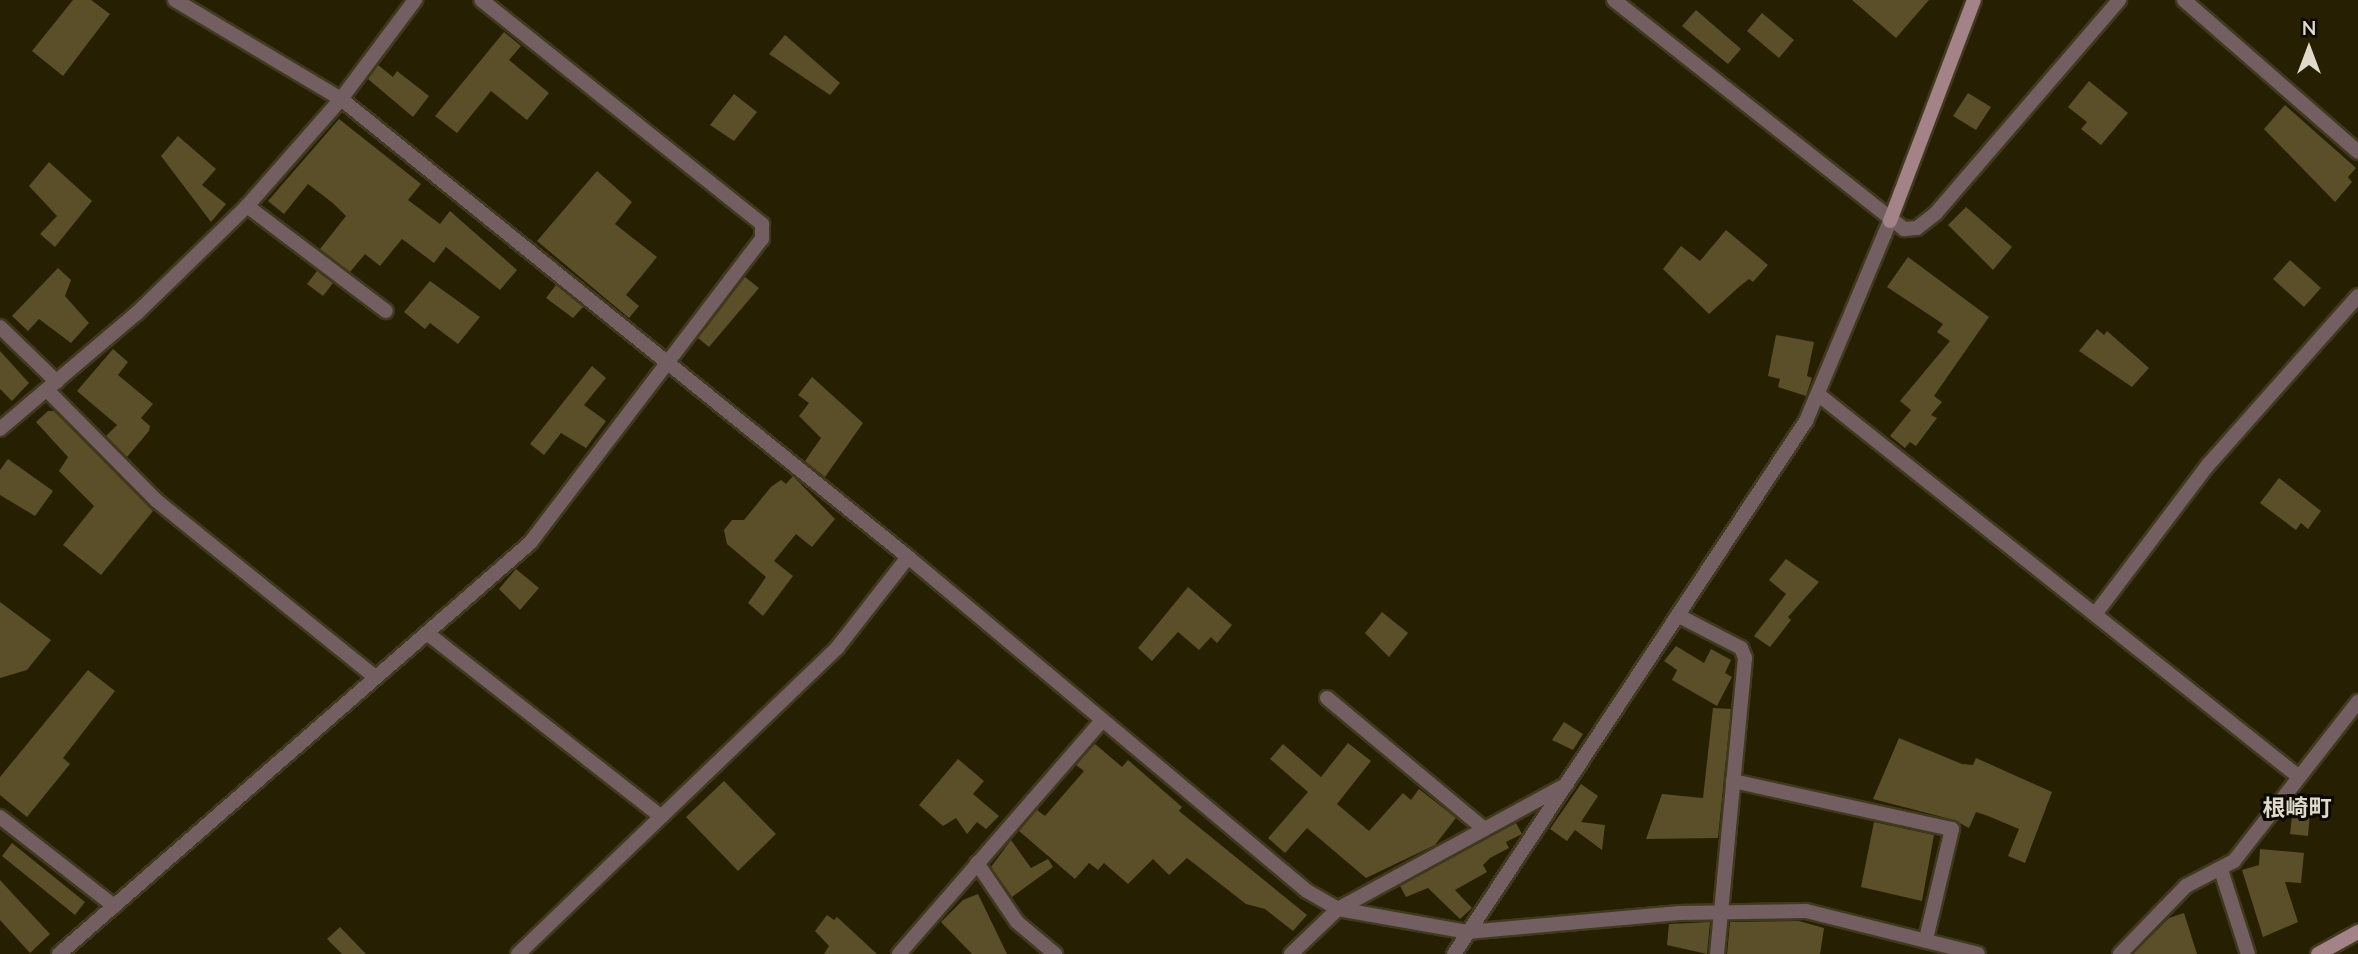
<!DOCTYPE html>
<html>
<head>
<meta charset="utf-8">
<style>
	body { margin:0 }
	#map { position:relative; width:2358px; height:954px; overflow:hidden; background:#271f02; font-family:Lato,"Noto Sans JP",sans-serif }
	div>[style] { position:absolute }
	.building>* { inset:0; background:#5b4f29 }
	.roads { filter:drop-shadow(2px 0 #41391e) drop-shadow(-2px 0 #41391e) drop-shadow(0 2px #41391e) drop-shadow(0 -2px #41391e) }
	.street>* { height:14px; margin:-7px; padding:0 7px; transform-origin:7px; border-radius:7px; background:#735f62 }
	.secondary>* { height:14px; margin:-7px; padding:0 7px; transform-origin:7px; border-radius:7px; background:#a38388 }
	span { translate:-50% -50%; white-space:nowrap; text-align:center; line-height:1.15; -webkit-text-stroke:6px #0c0901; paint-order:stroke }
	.quarter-label { font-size:23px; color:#dfdac9; font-weight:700 }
	.north { position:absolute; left:2274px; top:14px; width:70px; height:70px; -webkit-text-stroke:5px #0c0901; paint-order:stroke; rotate:0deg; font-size:19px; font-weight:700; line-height:28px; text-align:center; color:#dfdac9 }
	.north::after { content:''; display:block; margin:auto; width:24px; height:32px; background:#dfdac9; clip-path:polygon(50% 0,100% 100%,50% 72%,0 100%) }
</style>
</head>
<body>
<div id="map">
	<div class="building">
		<div style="clip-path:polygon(73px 0,91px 0,110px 14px,63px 76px,32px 51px)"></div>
		<div style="clip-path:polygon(1852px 0,1929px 0,1896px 38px)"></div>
		<div style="clip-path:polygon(1696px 10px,1741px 49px,1728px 64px,1682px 26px)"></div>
		<div style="clip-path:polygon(1762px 13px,1794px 40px,1779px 58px,1747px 31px)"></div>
		<div style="clip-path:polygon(504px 32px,521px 46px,509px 60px,549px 93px,527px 120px,491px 91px,457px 133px,435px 116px)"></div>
		<div style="clip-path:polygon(785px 35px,840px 83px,830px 95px,769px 54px)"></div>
		<div style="clip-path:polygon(378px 65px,393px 77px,397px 71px,429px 96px,413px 117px,368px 79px)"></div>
		<div style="clip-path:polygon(2089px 81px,2128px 113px,2101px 145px,2081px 129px,2087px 122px,2068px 107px)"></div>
		<div style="clip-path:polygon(1968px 93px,1991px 107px,1976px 130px,1953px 116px)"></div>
		<div style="clip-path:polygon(734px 94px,757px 112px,734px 141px,710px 125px)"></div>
		<div style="clip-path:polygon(2285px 105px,2356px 168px,2348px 177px,2352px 182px,2335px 202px,2264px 129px)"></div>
		<div style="clip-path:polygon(339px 119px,421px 184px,408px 200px,440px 224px,450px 211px,517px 270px,500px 290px,446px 247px,434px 263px,402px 239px,380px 266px,365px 254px,350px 272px,320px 249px,346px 216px,334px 204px,308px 184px,284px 214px,268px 201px)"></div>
		<div style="clip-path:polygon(178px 136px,216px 169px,202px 185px,226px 204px,211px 222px,161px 156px)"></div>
		<div style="clip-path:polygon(49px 162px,92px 201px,55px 247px,40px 234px,57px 216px,29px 186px)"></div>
		<div style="clip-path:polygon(597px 171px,632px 202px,615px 224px,657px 257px,626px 295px,639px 306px,629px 318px,537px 241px)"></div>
		<div style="clip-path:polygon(1966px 207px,2012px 247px,1993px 270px,1948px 225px)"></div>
		<div style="clip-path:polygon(1726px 230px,1768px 265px,1753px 282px,1749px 279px,1740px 286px,1709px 314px,1663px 269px,1681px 246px,1700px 261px)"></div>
		<div style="clip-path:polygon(1908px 257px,1989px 317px,1934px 396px,1942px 402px,1931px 415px,1937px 418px,1916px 446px,1910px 442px,1905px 448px,1890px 436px,1911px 410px,1900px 401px,1950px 341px,1937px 332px,1943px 324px,1887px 287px)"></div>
		<div style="clip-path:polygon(2290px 260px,2321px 288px,2304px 307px,2273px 279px)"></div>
		<div style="clip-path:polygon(58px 268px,71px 280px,65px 296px,89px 323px,71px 343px,39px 319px,28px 331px,12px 316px)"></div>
		<div style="clip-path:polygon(317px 271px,333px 283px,323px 296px,307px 284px)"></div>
		<div style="clip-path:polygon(745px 277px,759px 288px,709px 347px,698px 338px)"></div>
		<div style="clip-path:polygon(430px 281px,480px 317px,458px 344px,430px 323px,425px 329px,404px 312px)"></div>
		<div style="clip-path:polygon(556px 285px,583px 307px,573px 318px,546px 298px)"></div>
		<div style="clip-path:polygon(2097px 329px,2104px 335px,2107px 331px,2149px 368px,2132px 387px,2079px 351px)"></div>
		<div style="clip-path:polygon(1776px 335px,1814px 342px,1807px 376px,1812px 378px,1806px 396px,1778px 387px,1780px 379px,1768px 376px)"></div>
		<div style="clip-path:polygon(113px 349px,128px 362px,118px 375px,153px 404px,141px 418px,150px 426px,149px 431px,127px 457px,106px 436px,117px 425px,77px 391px)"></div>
		<div style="clip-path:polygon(0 351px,29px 383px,12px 401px,0 389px)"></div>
		<div style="clip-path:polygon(592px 366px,606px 378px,584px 405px,606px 421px,586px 448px,561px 433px,544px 455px,530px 444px)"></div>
		<div style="clip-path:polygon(812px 377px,863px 423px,825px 477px,805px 461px,821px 438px,799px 416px,809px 403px,798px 395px)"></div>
		<div style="clip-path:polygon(48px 411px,54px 411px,153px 511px,101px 575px,63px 545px,94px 506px,59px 471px,68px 457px,36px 422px)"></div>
		<div style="clip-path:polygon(8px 459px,53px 491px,35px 516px,0 495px,0 470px)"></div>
		<div style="clip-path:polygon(793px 476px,835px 519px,812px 547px,796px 534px,774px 561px,793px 576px,763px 616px,748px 603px,766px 577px,727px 544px,724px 530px,732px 520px,744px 520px,771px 487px,781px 480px,786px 484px)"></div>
		<div style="clip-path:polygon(2279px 478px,2321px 511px,2308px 529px,2301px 523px,2296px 530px,2260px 503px)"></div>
		<div style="clip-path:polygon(1786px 559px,1819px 582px,1788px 617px,1791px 620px,1770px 647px,1754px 636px,1786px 594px,1769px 580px)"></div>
		<div style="clip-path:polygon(516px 569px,539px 588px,520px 610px,499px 589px)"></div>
		<div style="clip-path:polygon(1188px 587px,1232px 625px,1217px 643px,1211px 637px,1199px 650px,1178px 632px,1152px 661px,1138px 648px)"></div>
		<div style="clip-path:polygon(0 602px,51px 640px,27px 670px,0 678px)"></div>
		<div style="clip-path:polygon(1382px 612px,1408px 633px,1389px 657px,1365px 633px)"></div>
		<div style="clip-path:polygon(1676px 646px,1704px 663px,1711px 649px,1731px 660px,1725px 673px,1732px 677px,1717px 706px,1672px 680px,1677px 670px,1664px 661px)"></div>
		<div style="clip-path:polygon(88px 670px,115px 691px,63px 758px,70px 764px,27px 817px,0 795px,0 777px)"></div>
		<div style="clip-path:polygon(1713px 708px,1731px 709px,1718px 838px,1646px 839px,1662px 794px,1703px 798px)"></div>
		<div style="clip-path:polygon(1564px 722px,1583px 734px,1573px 750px,1552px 740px)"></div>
		<div style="clip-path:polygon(1899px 738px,1962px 764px,1973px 765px,1976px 758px,2052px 792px,2025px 863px,2008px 856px,2019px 829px,1988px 816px,1976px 812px,1969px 828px,1954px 820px,1873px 799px)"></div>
		<div style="clip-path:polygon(1348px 743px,1371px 761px,1337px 804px,1369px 831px,1403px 793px,1411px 800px,1419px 789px,1456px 818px,1435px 845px,1366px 878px,1307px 828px,1285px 853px,1268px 838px,1308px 792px,1270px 759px,1283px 744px,1321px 777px)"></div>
		<div style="clip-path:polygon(1095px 744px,1122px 767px,1128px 760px,1182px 807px,1179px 811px,1307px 915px,1293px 931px,1265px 909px,1246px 904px,1187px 858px,1169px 875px,1153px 859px,1128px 884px,1104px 863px,1098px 870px,1089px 863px,1075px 879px,1019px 831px,1037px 810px,1045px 816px,1084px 771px,1076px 765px)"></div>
		<div style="clip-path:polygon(958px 759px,984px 781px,973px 794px,999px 816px,986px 829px,977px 822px,967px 834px,956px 818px,943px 826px,919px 805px)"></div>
		<div style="clip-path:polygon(724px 781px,776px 834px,738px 871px,686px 817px)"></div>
		<div style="clip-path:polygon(1581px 784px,1598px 796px,1581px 822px,1605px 825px,1602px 850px,1575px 830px,1567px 841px,1550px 829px)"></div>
		<div style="clip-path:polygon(2294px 799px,2311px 801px,2308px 836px,2290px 834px)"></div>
		<div style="clip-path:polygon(1874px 822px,1934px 835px,1922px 901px,1861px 887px)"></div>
		<div style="clip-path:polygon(1516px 823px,1522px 834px,1506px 842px,1509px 848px,1490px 858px,1483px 865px,1487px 872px,1455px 890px,1472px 908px,1460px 919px,1428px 888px,1406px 897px,1400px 886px)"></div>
		<div style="clip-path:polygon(1011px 840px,1031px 868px,1048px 859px,1053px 867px,1012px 897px,991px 867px)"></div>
		<div style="clip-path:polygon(12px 843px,85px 902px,75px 915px,2px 856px)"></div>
		<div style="clip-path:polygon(2260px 849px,2304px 853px,2301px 883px,2285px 882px,2298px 922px,2263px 937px,2242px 870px,2259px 865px)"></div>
		<div style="clip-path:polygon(0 880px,50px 934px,30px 953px,0 920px)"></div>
		<div style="clip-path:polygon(978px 894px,1007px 954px,972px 954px,941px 922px,963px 900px)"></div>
		<div style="clip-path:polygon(2184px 913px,2197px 954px,2133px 954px,2169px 918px)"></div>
		<div style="clip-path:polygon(827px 915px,834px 920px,837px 917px,877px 954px,824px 954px,829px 946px,815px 931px)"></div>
		<div style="clip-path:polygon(1799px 921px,1824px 928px,1820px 954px,1727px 954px,1730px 922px)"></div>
		<div style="clip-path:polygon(1710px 922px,1707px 954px,1667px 945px,1669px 924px)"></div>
		<div style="clip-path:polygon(340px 927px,366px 954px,342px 954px,327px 939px)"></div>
	</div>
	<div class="roads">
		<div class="street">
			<div style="left:175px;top:0;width:193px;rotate:30.8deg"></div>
			<div style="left:341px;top:99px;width:729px;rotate:38.93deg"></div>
			<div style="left:908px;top:557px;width:520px;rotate:39.93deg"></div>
			<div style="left:1307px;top:891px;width:36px;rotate:30deg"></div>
			<div style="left:1338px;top:909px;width:131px;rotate:10.1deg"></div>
			<div style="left:1467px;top:932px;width:213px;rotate:-5.1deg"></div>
			<div style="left:1679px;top:913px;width:127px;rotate:-0.9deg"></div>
			<div style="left:1806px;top:911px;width:177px;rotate:14deg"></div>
			<div style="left:1614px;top:0;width:370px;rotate:38.3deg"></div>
			<div style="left:1904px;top:229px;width:13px;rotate:-4deg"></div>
			<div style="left:1917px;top:228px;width:24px;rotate:-38deg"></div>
			<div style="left:1936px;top:213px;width:281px;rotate:-49.3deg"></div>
			<div style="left:2184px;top:0;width:231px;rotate:41.1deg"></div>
			<div style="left:247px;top:206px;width:174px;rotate:37.1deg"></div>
			<div style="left:0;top:327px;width:79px;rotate:44deg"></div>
			<div style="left:48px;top:391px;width:155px;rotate:45.3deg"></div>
			<div style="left:157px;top:501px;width:280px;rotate:38.9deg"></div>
			<div style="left:1819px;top:395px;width:613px;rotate:38.51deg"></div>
			<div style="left:0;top:429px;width:180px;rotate:-40.3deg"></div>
			<div style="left:137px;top:313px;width:153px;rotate:-44.2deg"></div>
			<div style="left:247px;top:206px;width:142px;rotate:-48.7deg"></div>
			<div style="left:341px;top:99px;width:124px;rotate:-53.2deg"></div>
			<div style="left:2096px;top:613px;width:186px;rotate:-52.9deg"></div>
			<div style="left:2208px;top:465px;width:226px;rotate:-48.4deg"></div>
			<div style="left:1679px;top:616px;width:70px;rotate:27.3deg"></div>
			<div style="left:1741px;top:648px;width:11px;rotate:68deg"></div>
			<div style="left:1745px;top:658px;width:297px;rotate:95.4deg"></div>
			<div style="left:427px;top:633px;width:296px;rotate:38.1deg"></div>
			<div style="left:1327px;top:698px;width:203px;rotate:39.8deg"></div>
			<div style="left:1733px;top:781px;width:224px;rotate:12.4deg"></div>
			<div style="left:1952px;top:829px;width:113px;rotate:103.3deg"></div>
			<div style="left:0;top:817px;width:145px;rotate:38deg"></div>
			<div style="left:977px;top:863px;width:71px;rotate:55.9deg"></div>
			<div style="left:1017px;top:922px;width:50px;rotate:40.1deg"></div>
			<div style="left:2221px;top:870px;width:88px;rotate:72.2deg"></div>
			<div style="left:59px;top:954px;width:625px;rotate:-41.11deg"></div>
			<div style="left:530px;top:543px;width:382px;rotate:-52.7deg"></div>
			<div style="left:762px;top:239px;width:15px;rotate:-90deg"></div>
			<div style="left:762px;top:224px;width:359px;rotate:-141.4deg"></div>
			<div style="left:518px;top:954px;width:442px;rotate:-43.8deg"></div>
			<div style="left:837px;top:648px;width:115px;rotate:-52deg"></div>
			<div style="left:899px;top:954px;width:308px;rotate:-49deg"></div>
			<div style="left:1291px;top:954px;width:65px;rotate:-43.8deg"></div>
			<div style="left:1338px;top:909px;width:261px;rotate:-28.6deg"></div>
			<div style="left:1454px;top:954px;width:639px;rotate:-56.56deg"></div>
			<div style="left:1806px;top:421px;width:217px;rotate:-67.2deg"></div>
			<div style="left:2120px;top:954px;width:95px;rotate:-45.9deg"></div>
			<div style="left:2186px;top:886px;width:54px;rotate:-27.5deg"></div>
			<div style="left:2234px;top:861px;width:202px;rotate:-52.1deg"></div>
		</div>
		<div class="secondary">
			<div style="left:1890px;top:221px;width:236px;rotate:-69.2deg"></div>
			<div style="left:2318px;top:954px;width:46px;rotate:-28.8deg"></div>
		</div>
	</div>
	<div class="quarter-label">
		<span style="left:2297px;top:807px">根崎町</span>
	</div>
	<div class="north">N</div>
</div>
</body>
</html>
